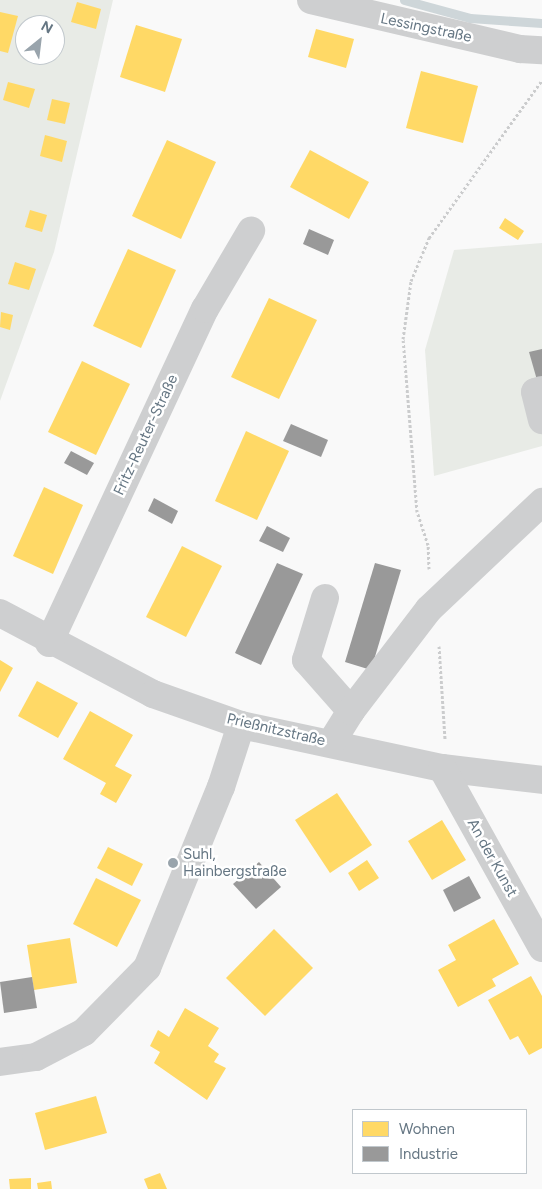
<!DOCTYPE html>
<html>
<head>
<meta charset="utf-8">
<style>
	body { margin:0 }
	#map { position:relative; width:542px; height:1189px; overflow:hidden; background:#f9f9f9; font-family:Figtree,sans-serif }
	div>[style] { position:absolute }
	.green>* { inset:0; background:#e8ebe6 }
	.homes>* { inset:0; background:#ffd966 }
	.industry>* { inset:0; background:#999 }
	.stream>* { height:9px; margin:-4.5px; padding:0 4.5px; transform-origin:4.5px; border-radius:4.5px; background:#ced6d9 }
	.path>* { height:3px; margin-top:-1.5px; transform-origin:0; background:repeating-linear-gradient(90deg,#cbcccd 0 2.5px,transparent 0 5px) }
	.minor>* { height:28px; margin:-14px; padding:0 14px; transform-origin:14px; border-radius:14px; background:#cecfd0 }
	.dots>* { width:14px; height:14px; translate:-50% -50%; box-sizing:border-box; border:2px solid #fff; border-radius:50% }
	span { translate:-50% -50%; white-space:nowrap; text-align:center; line-height:1.15; -webkit-text-stroke:5px #fff; paint-order:stroke }
	.street-label { font-size:15px; color:#657683 }
	.poi-label { font-size:15px; color:#657683 }
	.left { translate:0 -50%; text-align:left }
	.legend { position:absolute; left:352px; top:1109px; width:175px; height:65px; box-sizing:border-box; background:#fff; border:1px solid #c1c8cd; margin:0; padding:6px 9px; list-style:none; font-size:15px; color:#657683 }
	.legend li { display:flex; align-items:center; gap:10px; height:25px }
	.legend b { width:25px; border:1px solid #c1c8cd }
	.north { position:absolute; left:15px; top:15px; width:50px; height:50px; box-sizing:border-box; background:#fff; border:1px solid #c1c8cd; border-radius:50%; rotate:29deg; font-size:14px; font-weight:700; line-height:20px; text-align:center; color:#657683 }
	.north::after { content:''; display:block; margin:auto; width:18px; height:22px; background:#99a4ac; clip-path:polygon(50% 0,100% 100%,50% 72%,0 100%) }
</style>
</head>
<body>
<div id="map">
	<div class="green">
		<div style="clip-path:polygon(evenodd,0 0,113px 0,54px 252px,0 401px,0 0,25px 25px,55px 25px,55px 55px,25px 55px,25px 25px)"></div>
		<div style="clip-path:polygon(542px 243px,542px 446px,434px 476px,425px 350px,454px 250px)"></div>
	</div>
	<div class="homes">
		<div style="clip-path:polygon(77px 2px,101px 9px,96px 29px,71px 22px)"></div>
		<div style="clip-path:polygon(0 12px,18px 16px,8px 53px,0 51px)"></div>
		<div style="clip-path:polygon(136px 25px,182px 39px,165px 92px,120px 77px)"></div>
		<div style="clip-path:polygon(316px 29px,354px 39px,346px 68px,308px 57px)"></div>
		<div style="clip-path:polygon(421px 71px,478px 86px,463px 143px,406px 128px)"></div>
		<div style="clip-path:polygon(8px 82px,35px 89px,29px 108px,3px 100px)"></div>
		<div style="clip-path:polygon(52px 99px,70px 103px,65px 124px,47px 120px)"></div>
		<div style="clip-path:polygon(45px 135px,67px 141px,62px 162px,40px 156px)"></div>
		<div style="clip-path:polygon(167px 140px,216px 162px,181px 239px,132px 216px)"></div>
		<div style="clip-path:polygon(310px 150px,369px 182px,349px 219px,290px 187px)"></div>
		<div style="clip-path:polygon(30px 210px,47px 215px,42px 232px,25px 227px)"></div>
		<div style="clip-path:polygon(505px 218px,524px 231px,518px 240px,499px 228px)"></div>
		<div style="clip-path:polygon(128px 249px,176px 270px,141px 348px,93px 326px)"></div>
		<div style="clip-path:polygon(15px 262px,36px 269px,29px 290px,8px 284px)"></div>
		<div style="clip-path:polygon(269px 298px,317px 320px,279px 399px,231px 377px)"></div>
		<div style="clip-path:polygon(1px 312px,13px 315px,10px 330px,0 327px)"></div>
		<div style="clip-path:polygon(82px 361px,130px 384px,96px 455px,48px 432px)"></div>
		<div style="clip-path:polygon(246px 431px,289px 451px,257px 520px,215px 501px)"></div>
		<div style="clip-path:polygon(44px 487px,83px 505px,53px 574px,13px 556px)"></div>
		<div style="clip-path:polygon(182px 546px,222px 566px,186px 637px,146px 617px)"></div>
		<div style="clip-path:polygon(0 660px,13px 668px,0 692px)"></div>
		<div style="clip-path:polygon(37px 681px,78px 703px,58px 738px,18px 716px)"></div>
		<div style="clip-path:polygon(90px 711px,133px 735px,115px 766px,132px 775px,116px 803px,100px 794px,106px 783px,63px 759px)"></div>
		<div style="clip-path:polygon(337px 793px,372px 845px,330px 873px,295px 820px)"></div>
		<div style="clip-path:polygon(442px 820px,466px 860px,432px 880px,408px 841px)"></div>
		<div style="clip-path:polygon(108px 847px,143px 864px,132px 886px,97px 868px)"></div>
		<div style="clip-path:polygon(367px 860px,379px 878px,359px 891px,348px 873px)"></div>
		<div style="clip-path:polygon(96px 878px,141px 900px,117px 947px,73px 924px)"></div>
		<div style="clip-path:polygon(494px 919px,519px 964px,492px 979px,496px 986px,458px 1007px,438px 970px,456px 960px,448px 945px)"></div>
		<div style="clip-path:polygon(274px 929px,313px 968px,265px 1016px,226px 978px)"></div>
		<div style="clip-path:polygon(70px 938px,77px 983px,34px 990px,27px 945px)"></div>
		<div style="clip-path:polygon(531px 976px,542px 996px,542px 1048px,529px 1055px,518px 1036px,510px 1040px,488px 1000px)"></div>
		<div style="clip-path:polygon(185px 1008px,219px 1028px,208px 1046px,219px 1054px,214px 1062px,226px 1068px,207px 1100px,154px 1063px,160px 1052px,150px 1046px,158px 1030px,169px 1037px)"></div>
		<div style="clip-path:polygon(96px 1096px,107px 1133px,45px 1150px,35px 1113px)"></div>
		<div style="clip-path:polygon(160px 1173px,167px 1189px,148px 1189px,144px 1179px)"></div>
		<div style="clip-path:polygon(31px 1178px,31px 1189px,10px 1189px,9px 1179px)"></div>
		<div style="clip-path:polygon(51px 1181px,52px 1189px,38px 1189px,37px 1183px)"></div>
	</div>
	<div class="industry">
		<div style="clip-path:polygon(309px 229px,334px 240px,328px 255px,303px 244px)"></div>
		<div style="clip-path:polygon(542px 349px,542px 379px,537px 380px,529px 352px)"></div>
		<div style="clip-path:polygon(291px 424px,328px 440px,321px 457px,283px 441px)"></div>
		<div style="clip-path:polygon(71px 451px,94px 463px,87px 475px,64px 463px)"></div>
		<div style="clip-path:polygon(154px 498px,178px 511px,172px 524px,148px 511px)"></div>
		<div style="clip-path:polygon(267px 526px,290px 538px,283px 552px,259px 541px)"></div>
		<div style="clip-path:polygon(277px 563px,303px 574px,261px 665px,235px 653px)"></div>
		<div style="clip-path:polygon(375px 563px,401px 570px,371px 670px,345px 662px)"></div>
		<div style="clip-path:polygon(259px 862px,281px 887px,256px 909px,233px 884px)"></div>
		<div style="clip-path:polygon(469px 876px,481px 898px,454px 912px,443px 890px)"></div>
		<div style="clip-path:polygon(32px 977px,37px 1008px,4px 1013px,0 982px)"></div>
	</div>
	<div class="stream">
		<div style="left:404px;top:0;width:68px;rotate:15.3deg"></div>
		<div style="left:470px;top:18px;width:72px;rotate:4deg"></div>
	</div>
	<div class="path">
		<div style="left:429px;top:569px;width:24px;rotate:-92deg"></div>
		<div style="left:428px;top:545px;width:35px;rotate:-108deg"></div>
		<div style="left:417px;top:512px;width:174px;rotate:-94.6deg"></div>
		<div style="left:403px;top:339px;width:59px;rotate:-82.1deg"></div>
		<div style="left:411px;top:281px;width:47px;rotate:-67.3deg"></div>
		<div style="left:429px;top:238px;width:194px;rotate:-54.4deg"></div>
		<div style="left:439px;top:646px;width:93px;rotate:86.3deg"></div>
	</div>
	<div class="minor">
		<div style="left:311px;top:0;width:215px;rotate:13.2deg"></div>
		<div style="left:520px;top:49px;width:22px;rotate:3deg"></div>
		<div style="left:542px;top:390px;width:7px;rotate:164deg"></div>
		<div style="left:535px;top:392px;width:29px;rotate:76deg"></div>
		<div style="left:325px;top:598px;width:65px;rotate:107deg"></div>
		<div style="left:306px;top:660px;width:68px;rotate:48.6deg"></div>
		<div style="left:0;top:613px;width:173px;rotate:27.9deg"></div>
		<div style="left:153px;top:694px;width:93px;rotate:19.4deg"></div>
		<div style="left:241px;top:725px;width:206px;rotate:12.1deg"></div>
		<div style="left:442px;top:768px;width:101px;rotate:6.8deg"></div>
		<div style="left:49px;top:643px;width:369px;rotate:-65deg"></div>
		<div style="left:205px;top:309px;width:91px;rotate:-59.5deg"></div>
		<div style="left:331px;top:743px;width:38px;rotate:-58deg"></div>
		<div style="left:351px;top:711px;width:128px;rotate:-52.6deg"></div>
		<div style="left:429px;top:609px;width:156px;rotate:-43.4deg"></div>
		<div style="left:442px;top:768px;width:206px;rotate:60.9deg"></div>
		<div style="left:0;top:1062px;width:36px;rotate:-8deg"></div>
		<div style="left:36px;top:1057px;width:54px;rotate:-27.5deg"></div>
		<div style="left:84px;top:1032px;width:90px;rotate:-45.5deg"></div>
		<div style="left:147px;top:968px;width:196px;rotate:-67.8deg"></div>
		<div style="left:221px;top:787px;width:65px;rotate:-72.1deg"></div>
	</div>
	<div class="dots">
		<div style="left:173px;top:863px;background:#99a4ac"></div>
	</div>
	<div class="street-label">
		<span style="left:426px;top:28px;rotate:12deg">Lessingstraße</span>
		<span style="left:146px;top:435px;rotate:-65deg">Fritz-Reuter-Straße</span>
		<span style="left:276px;top:730px;rotate:13deg">Prießnitzstraße</span>
		<span style="left:492px;top:858px;rotate:61deg">An der Kunst</span>
	</div>
	<div class="poi-label">
		<span class="left" style="left:183px;top:863px">Suhl,<br>Hainbergstraße</span>
	</div>
	<ul class="legend">
	<li><b style="height:14px;background:#ffd966"></b>Wohnen</li>
	<li><b style="height:14px;background:#999"></b>Industrie</li>
	</ul>
	<div class="north">N</div>
</div>
</body>
</html>
